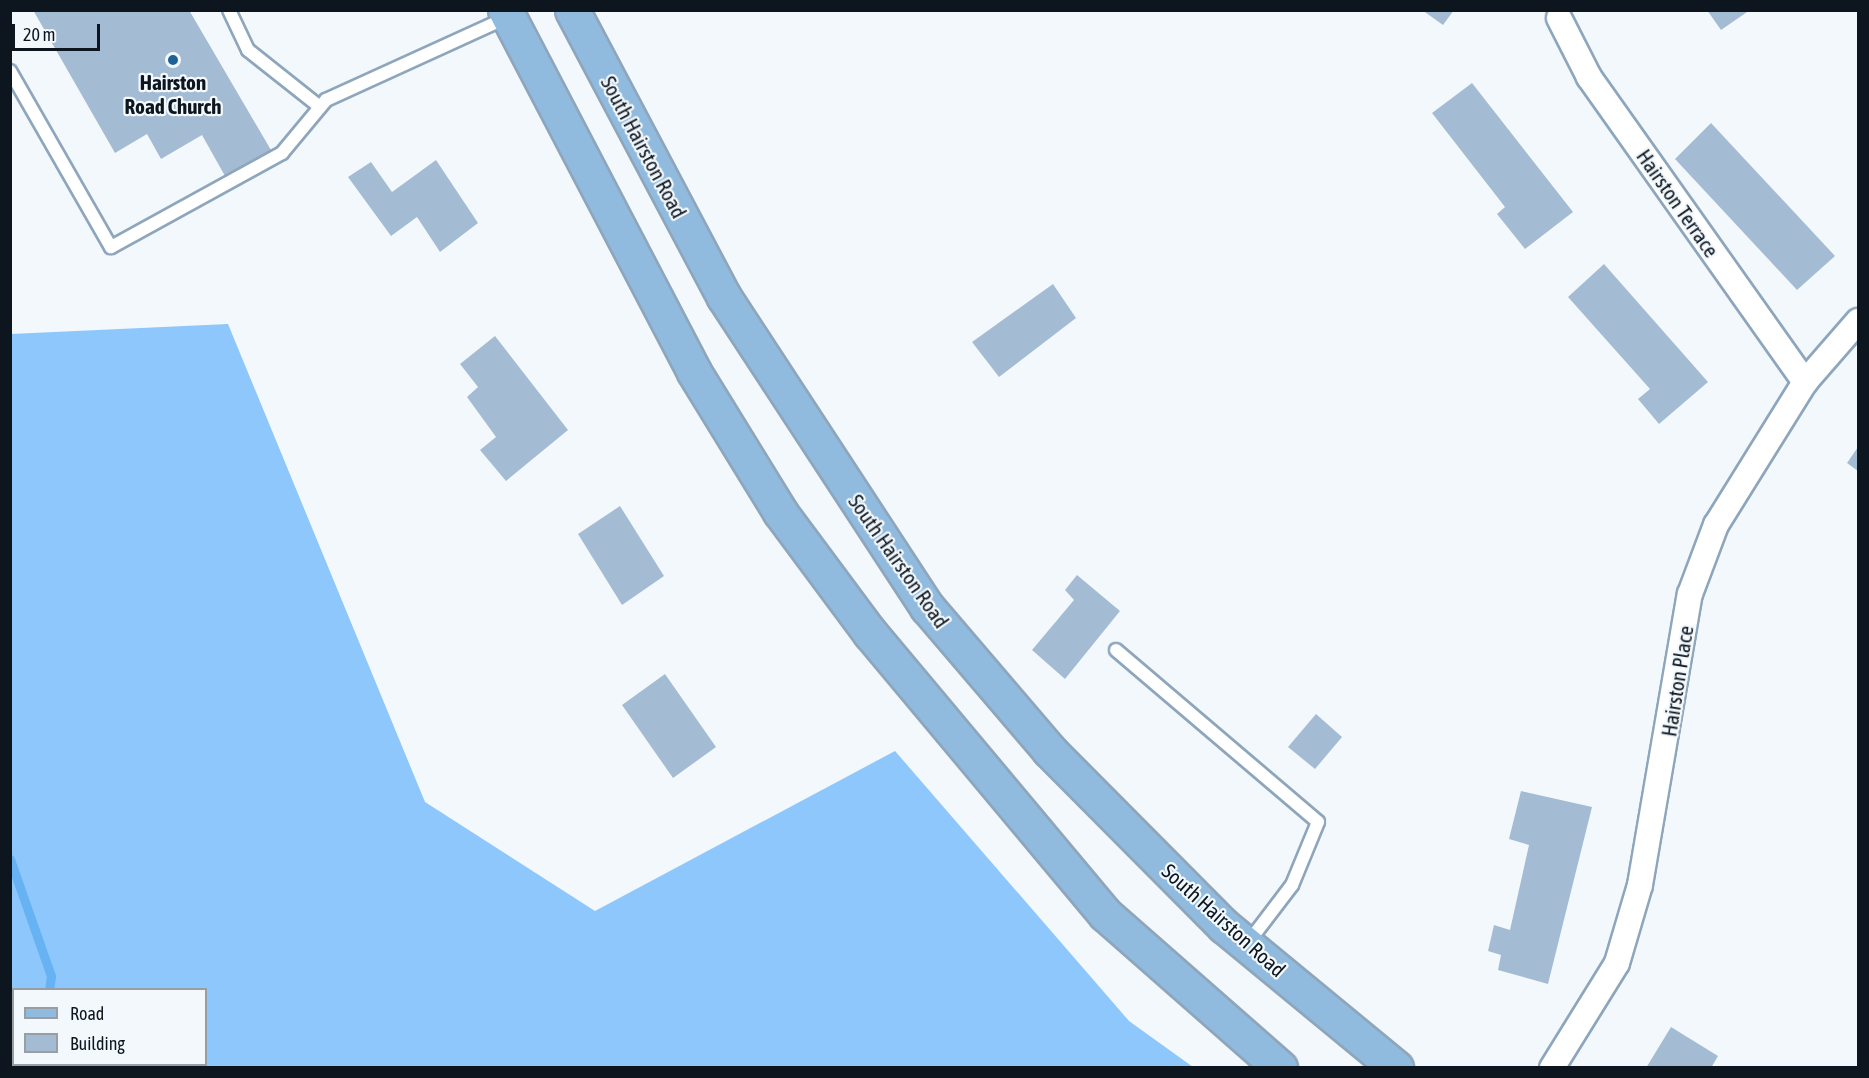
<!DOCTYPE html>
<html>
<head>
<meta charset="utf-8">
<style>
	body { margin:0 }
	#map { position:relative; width:1869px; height:1078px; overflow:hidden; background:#f3f8fd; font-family:"Asap Condensed",sans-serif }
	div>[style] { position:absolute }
	.forest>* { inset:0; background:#8dc7fb }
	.stream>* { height:9px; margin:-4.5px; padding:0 4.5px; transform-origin:4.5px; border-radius:4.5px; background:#67b2f2 }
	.building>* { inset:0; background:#a4bcd3 }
	.roads { filter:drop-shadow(2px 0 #8ea6bc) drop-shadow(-2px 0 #8ea6bc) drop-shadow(0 2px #8ea6bc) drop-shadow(0 -2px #8ea6bc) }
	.service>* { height:12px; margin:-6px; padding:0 6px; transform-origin:6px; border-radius:6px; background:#fff }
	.minor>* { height:24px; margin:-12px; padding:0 12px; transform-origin:12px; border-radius:12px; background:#fff }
	.primary>* { height:33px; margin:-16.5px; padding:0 16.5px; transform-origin:16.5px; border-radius:16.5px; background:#90bbdf }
	.dots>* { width:16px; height:16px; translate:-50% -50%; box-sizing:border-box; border:3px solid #f3f8fd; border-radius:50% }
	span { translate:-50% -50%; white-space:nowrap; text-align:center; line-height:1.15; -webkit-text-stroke:4.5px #f3f8fd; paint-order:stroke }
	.poi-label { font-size:21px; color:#0d161e; font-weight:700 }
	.street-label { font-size:21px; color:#0d161e }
	.frame { position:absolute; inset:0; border:12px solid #0d161e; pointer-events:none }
	.legend { position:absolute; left:12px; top:988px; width:195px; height:78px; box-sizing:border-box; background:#f3f8fd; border:2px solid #979ea4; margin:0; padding:8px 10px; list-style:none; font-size:18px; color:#0d161e }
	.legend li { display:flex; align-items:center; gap:12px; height:30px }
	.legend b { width:30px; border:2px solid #979ea4 }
	.scale { position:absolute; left:12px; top:24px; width:88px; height:27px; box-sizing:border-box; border:3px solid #0d161e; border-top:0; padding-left:8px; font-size:18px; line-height:21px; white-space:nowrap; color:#0d161e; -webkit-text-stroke:4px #f3f8fd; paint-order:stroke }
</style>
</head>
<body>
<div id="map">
	<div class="forest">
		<div style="clip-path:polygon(evenodd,228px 324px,425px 802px,595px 911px,895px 751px,1129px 1021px,1193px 1067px,11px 1067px,11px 334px,228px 324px,14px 990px,206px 990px,206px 1064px,14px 1064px,14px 990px)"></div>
	</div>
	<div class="stream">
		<div style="left:10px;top:859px;width:124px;rotate:70.7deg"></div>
		<div style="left:51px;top:976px;width:14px;rotate:98deg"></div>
		<div style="left:35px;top:1068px;width:4px;rotate:-90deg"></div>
	</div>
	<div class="building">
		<div style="clip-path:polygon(33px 10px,189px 10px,271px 150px,225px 176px,202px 135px,161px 159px,147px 134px,115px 153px)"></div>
		<div style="clip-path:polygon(1422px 10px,1454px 10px,1443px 25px)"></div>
		<div style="clip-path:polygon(1707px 10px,1750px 10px,1721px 30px)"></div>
		<div style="clip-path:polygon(1472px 83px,1573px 212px,1525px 249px,1497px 214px,1505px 207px,1432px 113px)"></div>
		<div style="clip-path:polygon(1711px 123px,1835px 256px,1797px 290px,1675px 159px)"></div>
		<div style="clip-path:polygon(436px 160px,478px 223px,440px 252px,417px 217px,391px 236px,348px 177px,371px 162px,392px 192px)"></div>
		<div style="clip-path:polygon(1604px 264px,1708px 382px,1659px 424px,1638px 399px,1650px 389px,1568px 297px)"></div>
		<div style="clip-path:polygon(1053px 284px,1076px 318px,999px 377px,972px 342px)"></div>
		<div style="clip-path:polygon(495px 336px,568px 430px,506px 481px,480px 450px,496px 437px,467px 397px,478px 387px,460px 364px)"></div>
		<div style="clip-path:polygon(1858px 447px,1858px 471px,1847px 463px)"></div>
		<div style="clip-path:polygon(620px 506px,664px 576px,622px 605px,578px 534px)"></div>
		<div style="clip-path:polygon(1077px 575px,1120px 611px,1065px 679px,1032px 650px,1074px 600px,1065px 590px)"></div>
		<div style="clip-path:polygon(665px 674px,716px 747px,673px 778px,622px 705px)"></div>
		<div style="clip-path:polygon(1316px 714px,1342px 737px,1315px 769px,1288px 747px)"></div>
		<div style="clip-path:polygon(1521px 791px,1592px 807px,1548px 984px,1498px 970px,1501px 955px,1488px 951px,1494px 925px,1510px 930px,1529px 845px,1509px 839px)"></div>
		<div style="clip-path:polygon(1671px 1027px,1718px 1056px,1711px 1068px,1646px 1068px)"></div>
	</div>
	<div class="roads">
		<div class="service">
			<div style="left:229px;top:10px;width:44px;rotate:64.6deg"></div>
			<div style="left:248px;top:50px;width:92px;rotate:38.4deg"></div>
			<div style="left:10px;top:71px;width:203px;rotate:60.2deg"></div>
			<div style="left:111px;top:247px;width:195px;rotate:-28.8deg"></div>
			<div style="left:282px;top:153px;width:69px;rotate:-50.3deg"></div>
			<div style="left:326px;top:100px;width:198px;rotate:-24.5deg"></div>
			<div style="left:1116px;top:650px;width:265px;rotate:40.4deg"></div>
			<div style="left:1318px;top:822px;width:68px;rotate:112.4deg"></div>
			<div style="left:1292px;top:885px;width:74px;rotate:127.3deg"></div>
		</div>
		<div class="minor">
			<div style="left:1559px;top:18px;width:66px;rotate:63deg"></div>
			<div style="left:1589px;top:77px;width:374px;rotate:54.7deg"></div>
			<div style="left:1552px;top:1068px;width:123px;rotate:-58.2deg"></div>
			<div style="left:1617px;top:963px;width:81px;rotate:-73.6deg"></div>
			<div style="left:1640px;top:885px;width:295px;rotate:-80.3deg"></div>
			<div style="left:1690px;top:594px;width:74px;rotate:-69.4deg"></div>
			<div style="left:1716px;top:525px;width:168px;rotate:-58.1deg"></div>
			<div style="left:1805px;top:382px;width:81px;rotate:-49deg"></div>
		</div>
		<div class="primary">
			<div style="left:505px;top:10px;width:408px;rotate:62.4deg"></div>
			<div style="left:694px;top:372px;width:164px;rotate:58.4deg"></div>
			<div style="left:780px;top:512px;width:151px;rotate:53.4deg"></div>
			<div style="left:870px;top:633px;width:366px;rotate:50.1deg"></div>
			<div style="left:1105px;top:914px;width:233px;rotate:41.3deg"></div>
			<div style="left:572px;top:10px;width:325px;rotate:62.1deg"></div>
			<div style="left:724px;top:297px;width:371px;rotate:56.8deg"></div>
			<div style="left:927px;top:607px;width:188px;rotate:49.5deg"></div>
			<div style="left:1049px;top:750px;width:248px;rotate:45.2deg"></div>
			<div style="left:1224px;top:926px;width:223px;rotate:39.5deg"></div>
		</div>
	</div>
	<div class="dots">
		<div style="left:173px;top:60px;background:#1d6297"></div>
	</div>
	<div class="poi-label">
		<span style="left:173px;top:94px">Hairston<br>Road Church</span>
	</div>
	<div class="street-label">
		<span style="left:644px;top:147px;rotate:62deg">South Hairston Road</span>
		<span style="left:1678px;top:203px;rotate:55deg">Hairston Terrace</span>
		<span style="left:899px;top:561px;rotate:55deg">South Hairston Road</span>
		<span style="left:1677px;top:681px;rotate:-81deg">Hairston Place</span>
		<span style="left:1224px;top:920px;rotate:42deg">South Hairston Road</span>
	</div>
	<div class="frame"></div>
	<ul class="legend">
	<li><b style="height:8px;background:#90bbdf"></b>Road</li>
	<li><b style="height:16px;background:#a4bcd3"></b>Building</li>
	</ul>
	<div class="scale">20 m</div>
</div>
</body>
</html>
